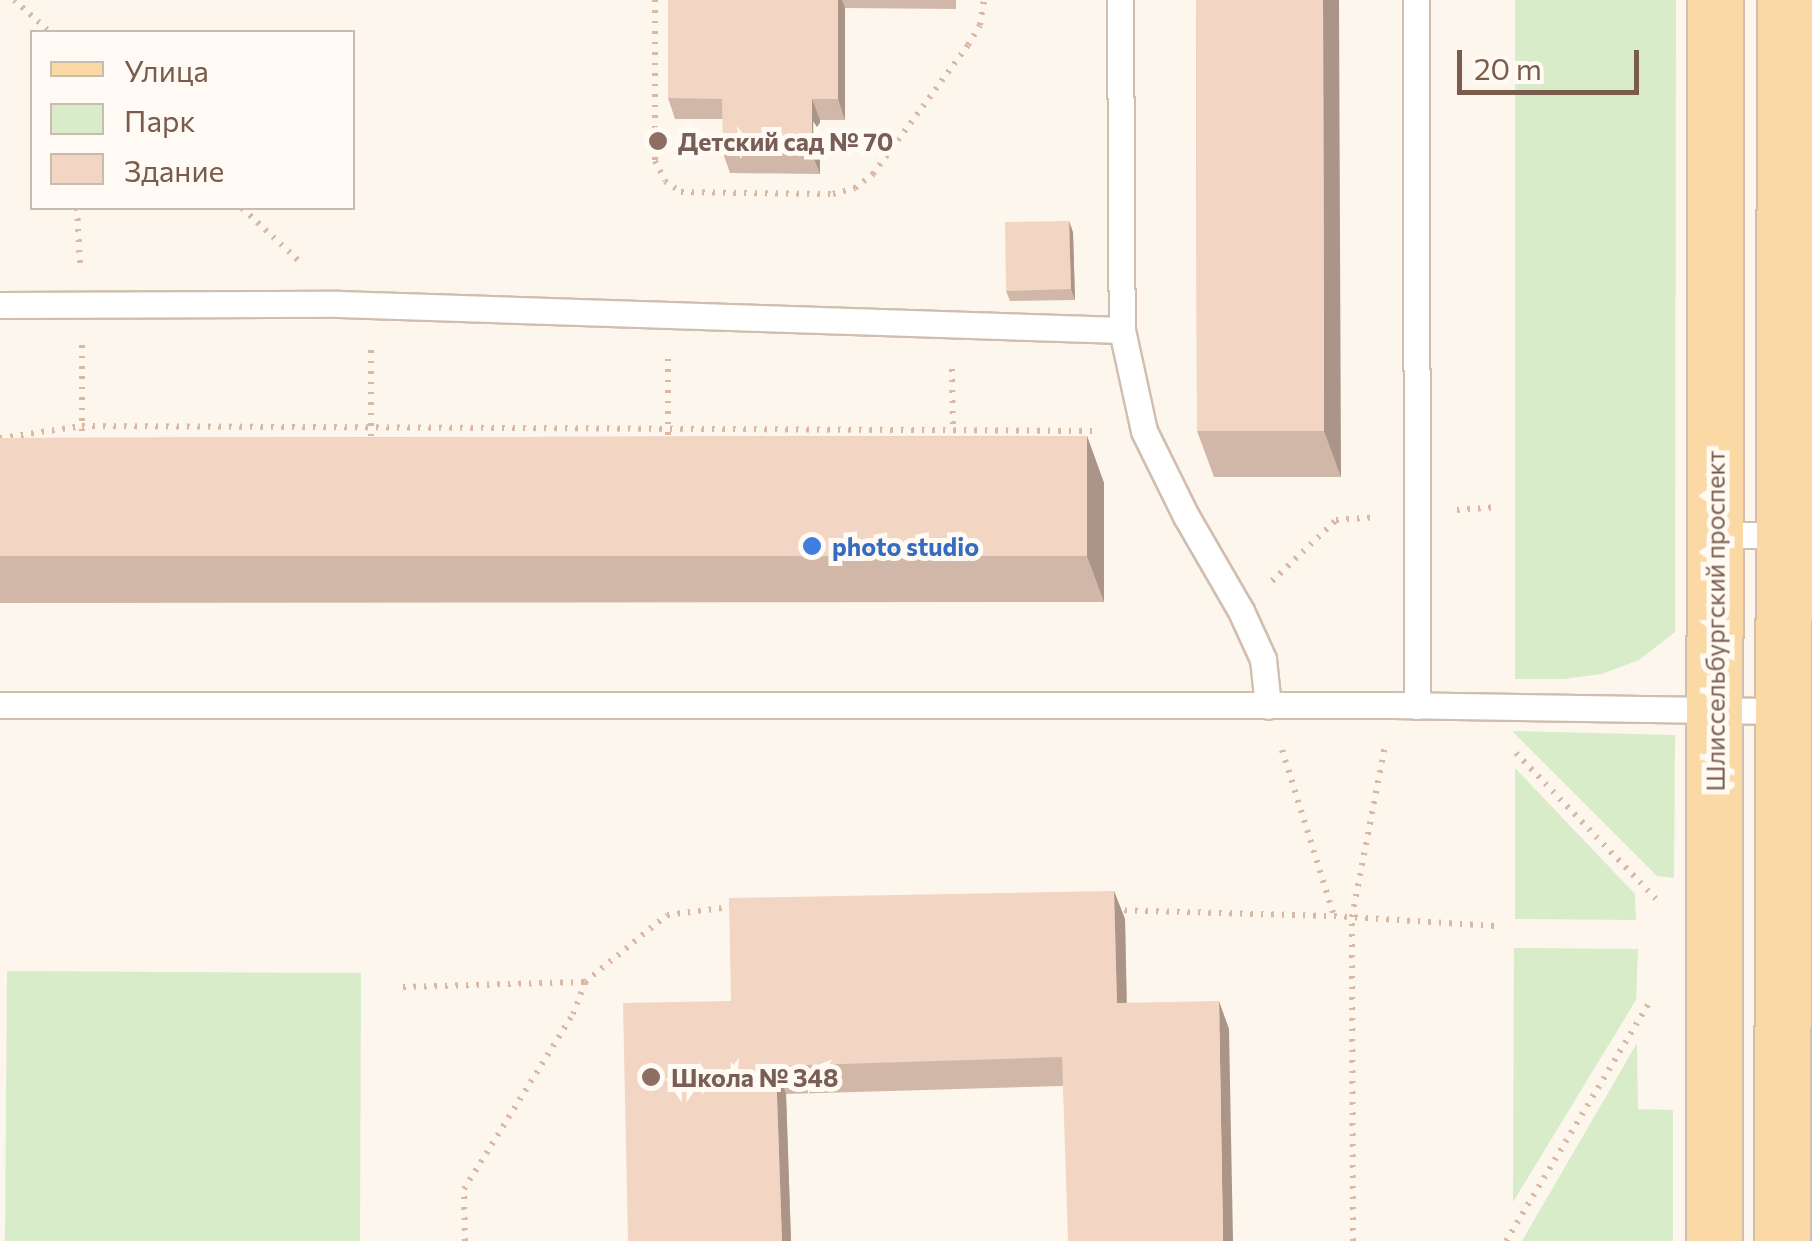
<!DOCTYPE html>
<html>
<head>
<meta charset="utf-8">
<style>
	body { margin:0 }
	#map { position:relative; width:1812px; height:1241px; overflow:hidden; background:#fdf6ec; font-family:Commissioner,sans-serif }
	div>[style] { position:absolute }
	.green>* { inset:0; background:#d8ecc9 }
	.path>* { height:6px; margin-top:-3px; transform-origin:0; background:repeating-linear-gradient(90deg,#d9b8a5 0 2.5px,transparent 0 10.5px) }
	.roads { filter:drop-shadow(2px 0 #d1beb0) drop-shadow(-2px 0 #d1beb0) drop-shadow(0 2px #d1beb0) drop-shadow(0 -2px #d1beb0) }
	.lane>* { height:25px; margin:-12.5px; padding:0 12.5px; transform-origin:12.5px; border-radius:12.5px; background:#fff }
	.primary>* { height:55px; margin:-27.5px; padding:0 27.5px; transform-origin:27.5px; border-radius:27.5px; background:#fbd9a5 }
	.wall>* { inset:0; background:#d1b7a8 }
	.shaded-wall>* { inset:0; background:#aa9588 }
	.building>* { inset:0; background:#f3d5c3 }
	.dots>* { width:28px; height:28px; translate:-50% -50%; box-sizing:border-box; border:5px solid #fffaf3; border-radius:50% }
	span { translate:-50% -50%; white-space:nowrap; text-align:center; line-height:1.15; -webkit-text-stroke:10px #fffaf3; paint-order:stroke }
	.education-label { font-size:25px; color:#785e54; font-weight:700 }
	.left { translate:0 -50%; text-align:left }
	.shop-label { font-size:25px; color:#366cbe; font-weight:700 }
	.street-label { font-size:25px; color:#7a5c4d }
	.legend { position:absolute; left:30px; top:30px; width:325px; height:180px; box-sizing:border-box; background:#fffaf3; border:2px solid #cabbb1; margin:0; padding:12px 18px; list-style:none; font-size:30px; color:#7a5c4d }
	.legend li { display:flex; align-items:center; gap:20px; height:50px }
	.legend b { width:50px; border:2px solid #cabbb1 }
	.scale { position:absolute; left:1457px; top:50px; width:182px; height:45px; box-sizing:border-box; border:5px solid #7a5c4d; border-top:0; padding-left:12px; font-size:30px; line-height:35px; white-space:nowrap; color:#7a5c4d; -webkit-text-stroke:8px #fffaf3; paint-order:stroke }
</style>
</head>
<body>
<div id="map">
	<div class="green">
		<div style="clip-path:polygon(1515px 0,1676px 0,1675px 632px,1639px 660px,1602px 674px,1563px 679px,1515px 679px)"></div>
		<div style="clip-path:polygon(1512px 731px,1675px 735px,1674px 878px,1657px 876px)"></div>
		<div style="clip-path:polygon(1515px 768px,1635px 894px,1636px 920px,1515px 919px)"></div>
		<div style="clip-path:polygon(1514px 948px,1638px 949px,1636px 1000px,1513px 1202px)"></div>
		<div style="clip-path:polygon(7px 971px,361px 973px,360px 1241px,5px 1241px)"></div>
		<div style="clip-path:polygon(1637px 1043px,1638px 1109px,1673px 1110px,1673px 1241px,1522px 1241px)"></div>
	</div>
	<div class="path">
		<div style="left:14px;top:0;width:48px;rotate:41.6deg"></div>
		<div style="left:655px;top:0;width:161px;rotate:90deg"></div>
		<div style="left:655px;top:161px;width:22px;rotate:63deg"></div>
		<div style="left:665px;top:181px;width:19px;rotate:35deg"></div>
		<div style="left:681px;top:192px;width:152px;rotate:0.8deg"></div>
		<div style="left:833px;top:194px;width:23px;rotate:-15deg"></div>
		<div style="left:855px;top:188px;width:23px;rotate:-38deg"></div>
		<div style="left:873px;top:174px;width:160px;rotate:-53.6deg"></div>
		<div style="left:968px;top:45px;width:23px;rotate:-59deg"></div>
		<div style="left:980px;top:25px;width:25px;rotate:-81deg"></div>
		<div style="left:77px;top:208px;width:55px;rotate:86.9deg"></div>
		<div style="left:242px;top:208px;width:78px;rotate:42.9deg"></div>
		<div style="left:82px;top:345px;width:98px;rotate:90deg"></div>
		<div style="left:371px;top:350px;width:92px;rotate:90deg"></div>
		<div style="left:668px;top:359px;width:83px;rotate:90deg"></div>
		<div style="left:952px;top:369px;width:63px;rotate:89.1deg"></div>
		<div style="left:0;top:438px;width:83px;rotate:-8.3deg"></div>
		<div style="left:82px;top:426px;width:1016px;rotate:0.28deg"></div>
		<div style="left:1457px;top:510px;width:39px;rotate:-4deg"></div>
		<div style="left:1272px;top:581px;width:88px;rotate:-43.6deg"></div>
		<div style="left:1336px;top:520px;width:39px;rotate:-4deg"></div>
		<div style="left:1282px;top:750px;width:174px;rotate:72.6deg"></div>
		<div style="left:1516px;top:753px;width:202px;rotate:46.2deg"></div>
		<div style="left:1114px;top:910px;width:220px;rotate:1.6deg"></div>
		<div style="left:1334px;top:916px;width:161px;rotate:3.6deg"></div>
		<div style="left:403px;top:987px;width:182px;rotate:-1.6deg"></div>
		<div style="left:585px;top:982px;width:106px;rotate:-39.3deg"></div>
		<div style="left:667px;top:915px;width:71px;rotate:-7.3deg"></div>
		<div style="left:465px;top:1241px;width:52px;rotate:-91.1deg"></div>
		<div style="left:464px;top:1189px;width:206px;rotate:-58.1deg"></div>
		<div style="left:573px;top:1014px;width:34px;rotate:-69deg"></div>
		<div style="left:1353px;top:1241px;width:324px;rotate:-90.2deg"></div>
		<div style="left:1352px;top:917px;width:174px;rotate:-79.1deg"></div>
		<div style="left:1506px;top:1241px;width:283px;rotate:-59deg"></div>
	</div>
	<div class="roads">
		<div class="lane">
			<div style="left:1120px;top:0;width:330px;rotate:89.7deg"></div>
			<div style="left:1416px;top:0;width:706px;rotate:89.92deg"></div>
			<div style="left:0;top:305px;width:339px;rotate:-0.2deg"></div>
			<div style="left:339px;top:304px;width:783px;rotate:1.9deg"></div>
			<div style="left:1122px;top:330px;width:103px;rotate:77.7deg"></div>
			<div style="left:1144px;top:431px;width:95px;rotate:63.7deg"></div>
			<div style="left:1186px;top:516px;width:110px;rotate:59.9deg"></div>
			<div style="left:1241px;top:611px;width:53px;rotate:65.4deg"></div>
			<div style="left:1263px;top:659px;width:47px;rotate:83.9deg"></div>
			<div style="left:1714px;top:535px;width:98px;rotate:0.6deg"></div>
			<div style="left:0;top:705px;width:1393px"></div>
			<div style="left:1393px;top:705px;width:390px;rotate:0.9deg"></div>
		</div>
		<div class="primary">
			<div style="left:1714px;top:1241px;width:1241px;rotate:-89.95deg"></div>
			<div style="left:1782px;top:1241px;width:1241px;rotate:-89.86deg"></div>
		</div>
	</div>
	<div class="wall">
		<div style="clip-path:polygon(668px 0,956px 0,956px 9px,845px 8px,845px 120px,820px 120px,820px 174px,730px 173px,723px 153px,723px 119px,675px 119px,668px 98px)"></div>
		<div style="clip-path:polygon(1196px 0,1341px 477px,1214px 477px,1197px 431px)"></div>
		<div style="clip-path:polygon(1073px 232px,1075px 300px,1010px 301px,1006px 291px)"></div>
		<div style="clip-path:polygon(1087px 436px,1104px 483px,1104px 602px,0 603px,0 438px)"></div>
		<div style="clip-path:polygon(1114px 891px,1125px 919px,1127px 1003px,1229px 1029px,1062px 1086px,786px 1094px,791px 1241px,628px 1241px,731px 1001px)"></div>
	</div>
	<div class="shaded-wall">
		<div style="clip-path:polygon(838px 0,842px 0,845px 8px,845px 120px,838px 99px)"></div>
		<div style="clip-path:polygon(1323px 0,1339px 0,1341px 477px,1324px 431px)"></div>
		<div style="clip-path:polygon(812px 99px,820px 120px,820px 174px,812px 153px)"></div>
		<div style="clip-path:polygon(1069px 221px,1073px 232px,1075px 300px,1071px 289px)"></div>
		<div style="clip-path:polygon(1087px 436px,1104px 483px,1104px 602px,1087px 556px)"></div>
		<div style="clip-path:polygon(1114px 891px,1125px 919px,1127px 1031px,1117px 1003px)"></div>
		<div style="clip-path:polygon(1219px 1001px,1229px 1029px,1233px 1241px,1223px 1241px)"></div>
		<div style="clip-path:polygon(776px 1066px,786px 1094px,791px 1241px,782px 1241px)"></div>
	</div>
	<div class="building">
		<div style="clip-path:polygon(668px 0,838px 0,838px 99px,812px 99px,812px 153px,723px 153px,722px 99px,668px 98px)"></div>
		<div style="clip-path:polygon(1196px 0,1323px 0,1324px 431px,1197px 431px)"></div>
		<div style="clip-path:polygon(1069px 221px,1071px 289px,1006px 291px,1005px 222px)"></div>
		<div style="clip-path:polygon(1087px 436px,1087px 556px,0 556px,0 438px)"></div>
		<div style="clip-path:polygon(1114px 891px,1117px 1003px,1219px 1001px,1223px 1241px,1068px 1241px,1062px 1057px,776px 1066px,782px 1241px,628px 1241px,623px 1003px,731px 1001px,729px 898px)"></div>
	</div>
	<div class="dots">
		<div style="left:658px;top:141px;background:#8d6e63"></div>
		<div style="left:812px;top:546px;background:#3f7fe0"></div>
		<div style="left:651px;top:1077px;background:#8d6e63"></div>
	</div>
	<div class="education-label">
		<span class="left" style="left:678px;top:141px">Детский сад № 70</span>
		<span class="left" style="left:671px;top:1077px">Школа № 348</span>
	</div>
	<div class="shop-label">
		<span class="left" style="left:832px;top:546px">photo studio</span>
	</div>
	<div class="street-label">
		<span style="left:1715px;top:621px;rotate:-90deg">Шлиссельбургский проспект</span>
	</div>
	<ul class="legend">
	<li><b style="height:12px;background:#fbd9a5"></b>Улица</li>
	<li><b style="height:28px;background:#d8ecc9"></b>Парк</li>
	<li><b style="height:28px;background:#f3d5c3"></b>Здание</li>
	</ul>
	<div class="scale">20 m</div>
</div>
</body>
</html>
